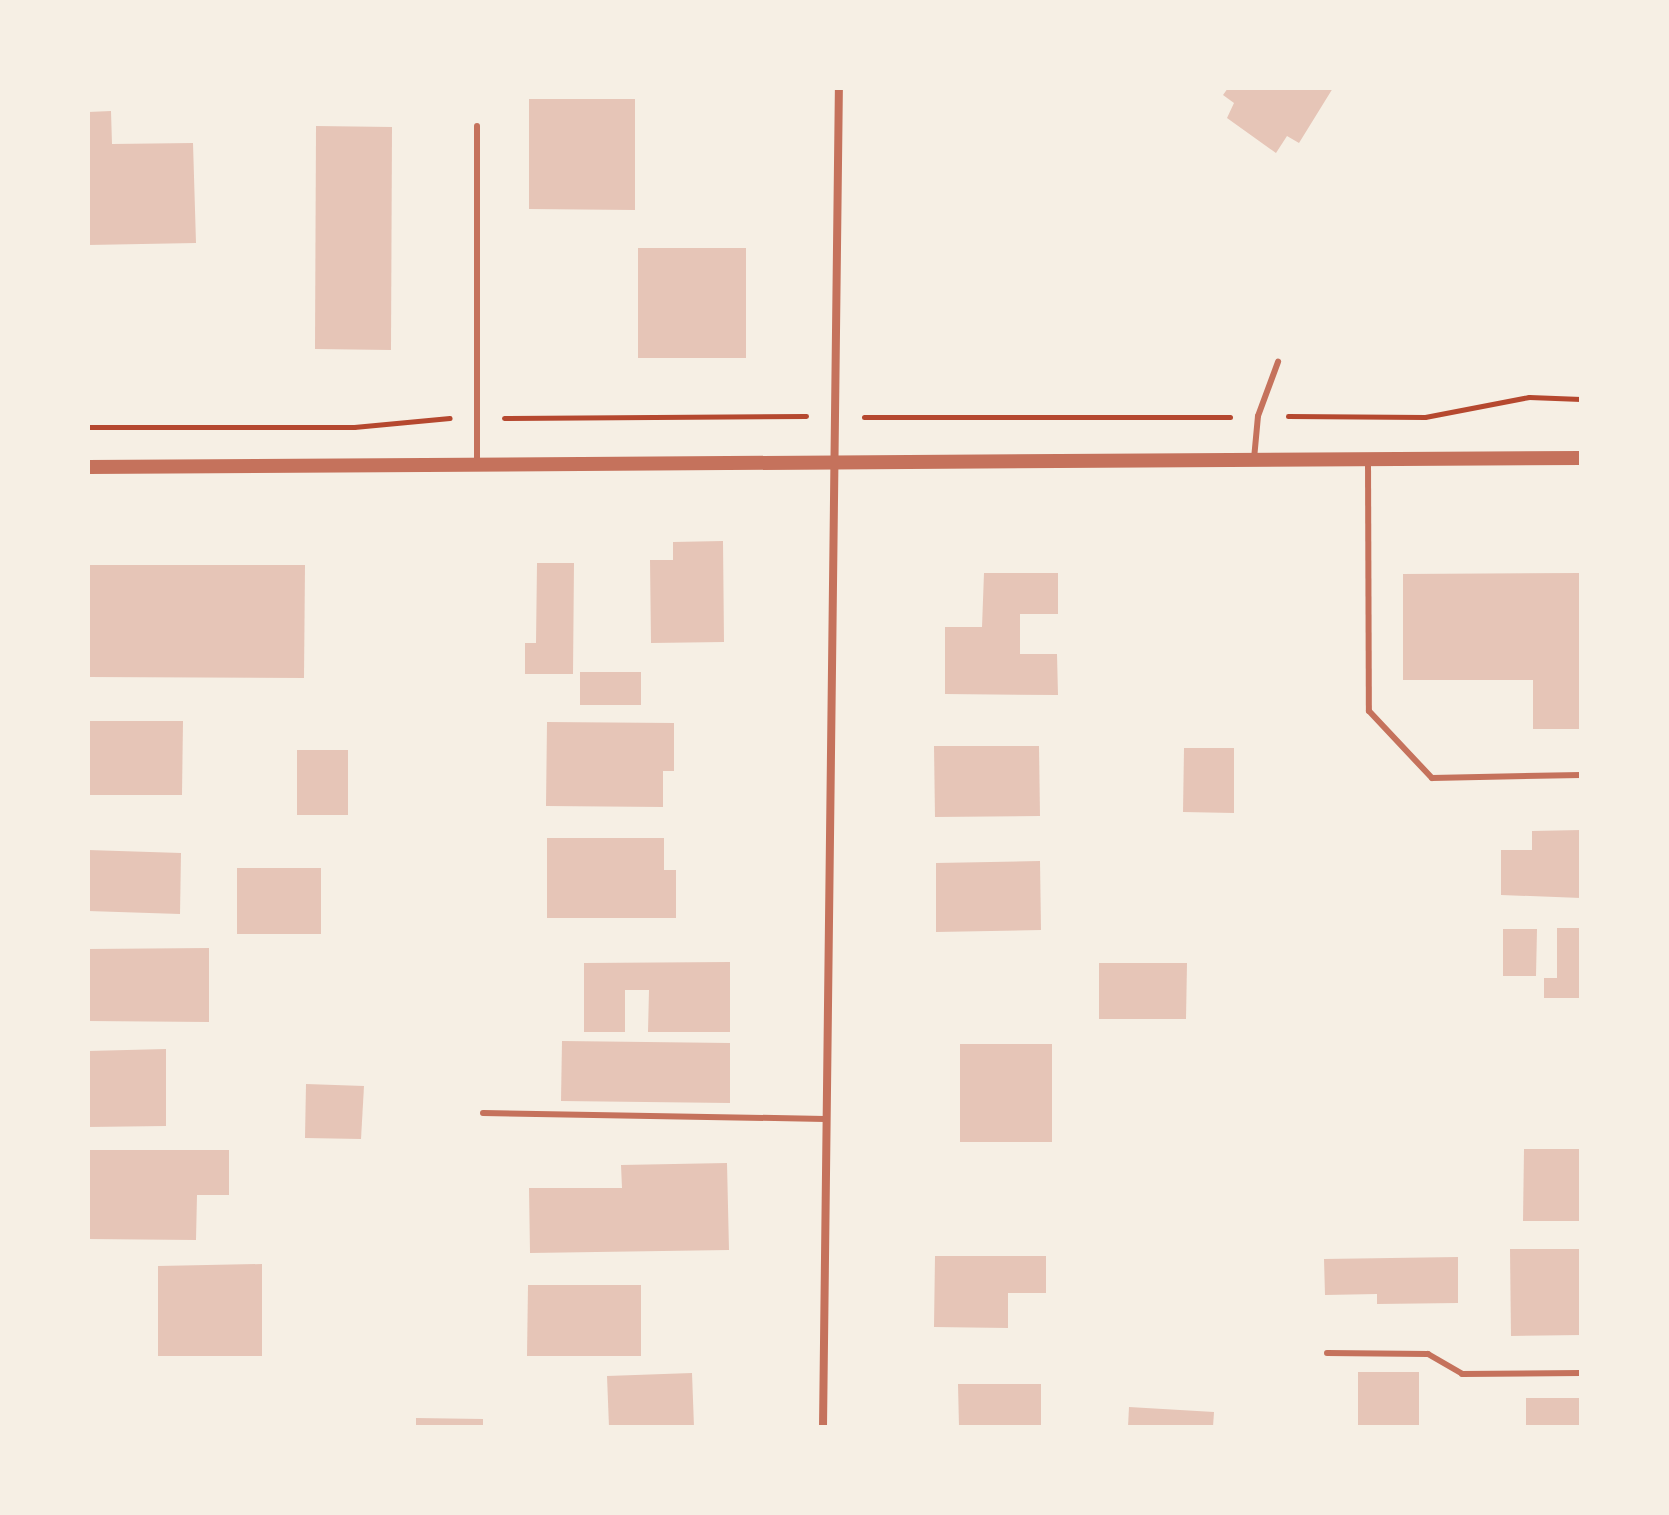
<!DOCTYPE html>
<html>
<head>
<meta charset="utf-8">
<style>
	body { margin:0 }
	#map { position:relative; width:1669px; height:1515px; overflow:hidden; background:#f6efe4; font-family:Overpass,sans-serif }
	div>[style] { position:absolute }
	.building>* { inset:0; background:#e6c5b7 }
	.path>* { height:5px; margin:-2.5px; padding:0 2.5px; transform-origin:2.5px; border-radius:2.5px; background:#b5482f }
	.service>* { height:6px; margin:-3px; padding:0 3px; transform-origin:3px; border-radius:3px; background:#c5725c }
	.minor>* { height:8px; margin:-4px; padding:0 4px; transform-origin:4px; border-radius:4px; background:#c5725c }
	.tertiary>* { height:14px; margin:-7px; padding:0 7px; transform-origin:7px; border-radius:7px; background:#c5725c }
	span { translate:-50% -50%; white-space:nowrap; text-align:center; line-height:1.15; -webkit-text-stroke:7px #f6efe4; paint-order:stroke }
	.frame { position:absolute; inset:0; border:90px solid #f6efe4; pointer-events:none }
</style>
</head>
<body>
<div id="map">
	<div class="building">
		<div style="clip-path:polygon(1228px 88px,1333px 88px,1299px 143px,1287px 136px,1276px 153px,1227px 118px,1234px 103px,1223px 95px)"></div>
		<div style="clip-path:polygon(529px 99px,635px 99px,635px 210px,529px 209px)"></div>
		<div style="clip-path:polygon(111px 111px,112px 144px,193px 143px,196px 243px,88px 245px,88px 112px)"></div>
		<div style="clip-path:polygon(316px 126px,392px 127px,391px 350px,315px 349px)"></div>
		<div style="clip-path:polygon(638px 248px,746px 248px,746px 358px,638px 358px)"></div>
		<div style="clip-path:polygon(723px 541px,724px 642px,651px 643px,650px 560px,673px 560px,673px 542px)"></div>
		<div style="clip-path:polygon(537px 563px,574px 563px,573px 674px,525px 674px,525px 643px,536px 643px)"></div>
		<div style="clip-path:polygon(88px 565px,305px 565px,304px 678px,88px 677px)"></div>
		<div style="clip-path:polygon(984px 573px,1058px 573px,1058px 614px,1020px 614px,1020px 654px,1057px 654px,1058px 695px,945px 694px,945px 627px,982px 627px)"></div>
		<div style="clip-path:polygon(1581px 573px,1581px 729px,1533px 729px,1533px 680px,1403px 680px,1403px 574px)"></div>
		<div style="clip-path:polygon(580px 672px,641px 672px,641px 705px,580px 705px)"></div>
		<div style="clip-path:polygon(88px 721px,183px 721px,182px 795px,88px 795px)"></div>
		<div style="clip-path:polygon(547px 722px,674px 723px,674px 771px,663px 771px,663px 807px,546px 806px)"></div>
		<div style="clip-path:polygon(934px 746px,1039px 746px,1040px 816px,935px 817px)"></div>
		<div style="clip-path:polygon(1184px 748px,1234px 748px,1234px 813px,1183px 812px)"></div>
		<div style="clip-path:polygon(297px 750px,348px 750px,348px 815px,297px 815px)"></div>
		<div style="clip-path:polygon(1581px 830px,1581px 898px,1501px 895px,1501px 850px,1532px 850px,1532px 831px)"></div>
		<div style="clip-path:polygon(547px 838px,664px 838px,664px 870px,676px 870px,676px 918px,547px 918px)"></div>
		<div style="clip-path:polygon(88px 850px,181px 853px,180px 914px,88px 911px)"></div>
		<div style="clip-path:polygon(1040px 861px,1041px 930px,936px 932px,936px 863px)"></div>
		<div style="clip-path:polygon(237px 868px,321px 868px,321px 934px,237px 934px)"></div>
		<div style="clip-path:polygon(1557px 928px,1581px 928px,1581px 998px,1544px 998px,1544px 978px,1557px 978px)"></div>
		<div style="clip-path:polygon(1503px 929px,1537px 929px,1536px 976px,1503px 976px)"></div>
		<div style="clip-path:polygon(209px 948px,209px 1022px,88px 1021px,88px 949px)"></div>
		<div style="clip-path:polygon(730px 962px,730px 1032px,648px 1032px,649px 990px,625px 990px,625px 1032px,584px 1032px,584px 963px)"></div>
		<div style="clip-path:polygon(1099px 963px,1187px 963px,1186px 1019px,1099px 1019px)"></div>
		<div style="clip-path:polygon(562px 1041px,730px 1043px,730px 1103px,561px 1101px)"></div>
		<div style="clip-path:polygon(960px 1044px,1052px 1044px,1052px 1142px,960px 1142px)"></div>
		<div style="clip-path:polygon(166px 1049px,166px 1126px,88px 1127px,88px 1051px)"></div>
		<div style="clip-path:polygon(306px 1084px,364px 1086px,361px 1139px,305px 1138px)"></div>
		<div style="clip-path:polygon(1524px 1149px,1581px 1149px,1581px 1221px,1523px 1221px)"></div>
		<div style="clip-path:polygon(88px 1150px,229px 1150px,229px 1195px,197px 1195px,196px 1240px,88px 1239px)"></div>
		<div style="clip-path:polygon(727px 1163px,729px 1250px,530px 1253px,529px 1188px,622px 1188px,621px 1165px)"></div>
		<div style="clip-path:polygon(1510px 1249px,1581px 1249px,1581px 1335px,1511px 1336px)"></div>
		<div style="clip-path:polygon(935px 1256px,1046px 1256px,1046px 1293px,1008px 1293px,1008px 1328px,934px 1327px)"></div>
		<div style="clip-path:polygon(1458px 1257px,1458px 1303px,1377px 1304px,1377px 1294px,1325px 1295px,1324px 1259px)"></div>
		<div style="clip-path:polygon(262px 1264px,262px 1356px,158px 1356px,158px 1266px)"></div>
		<div style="clip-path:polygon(528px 1285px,641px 1285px,641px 1356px,527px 1356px)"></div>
		<div style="clip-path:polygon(1358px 1372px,1419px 1372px,1419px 1427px,1358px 1427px)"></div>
		<div style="clip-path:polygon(692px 1373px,694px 1427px,609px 1427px,607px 1376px)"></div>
		<div style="clip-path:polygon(958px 1384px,1041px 1384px,1041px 1427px,959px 1427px)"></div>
		<div style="clip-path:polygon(1526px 1398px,1581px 1398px,1581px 1427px,1526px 1427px)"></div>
		<div style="clip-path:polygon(1129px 1407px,1214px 1412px,1213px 1427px,1128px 1427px)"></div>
		<div style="clip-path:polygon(416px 1418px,483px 1419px,483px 1427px,416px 1427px)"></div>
	</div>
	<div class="path">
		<div style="left:1288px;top:416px;width:137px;rotate:0.4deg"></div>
		<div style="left:1425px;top:417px;width:106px;rotate:-10.9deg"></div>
		<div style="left:1529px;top:397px;width:52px;rotate:2.2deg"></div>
		<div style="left:864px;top:417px;width:366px"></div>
		<div style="left:504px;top:418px;width:302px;rotate:-0.4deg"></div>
		<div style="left:88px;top:427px;width:266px"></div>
		<div style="left:354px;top:427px;width:96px;rotate:-5.4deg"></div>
	</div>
	<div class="service">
		<div style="left:477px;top:126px;width:337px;rotate:90deg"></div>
		<div style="left:1254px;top:459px;width:43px;rotate:-84.7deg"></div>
		<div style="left:1258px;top:416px;width:58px;rotate:-69.7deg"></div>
		<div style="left:1368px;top:460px;width:251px;rotate:89.8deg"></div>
		<div style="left:1369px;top:711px;width:92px;rotate:46.8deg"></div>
		<div style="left:1432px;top:778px;width:149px;rotate:-1.2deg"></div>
		<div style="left:483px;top:1113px;width:342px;rotate:1deg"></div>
		<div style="left:1327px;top:1353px;width:101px;rotate:0.6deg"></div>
		<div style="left:1428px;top:1354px;width:39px;rotate:30deg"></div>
		<div style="left:1462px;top:1374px;width:119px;rotate:-0.5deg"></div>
	</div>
	<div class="minor">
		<div style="left:823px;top:1427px;width:1339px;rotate:-89.32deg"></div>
	</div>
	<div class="tertiary">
		<div style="left:88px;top:467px;width:1493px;rotate:-0.35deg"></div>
	</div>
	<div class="frame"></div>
</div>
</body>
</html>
